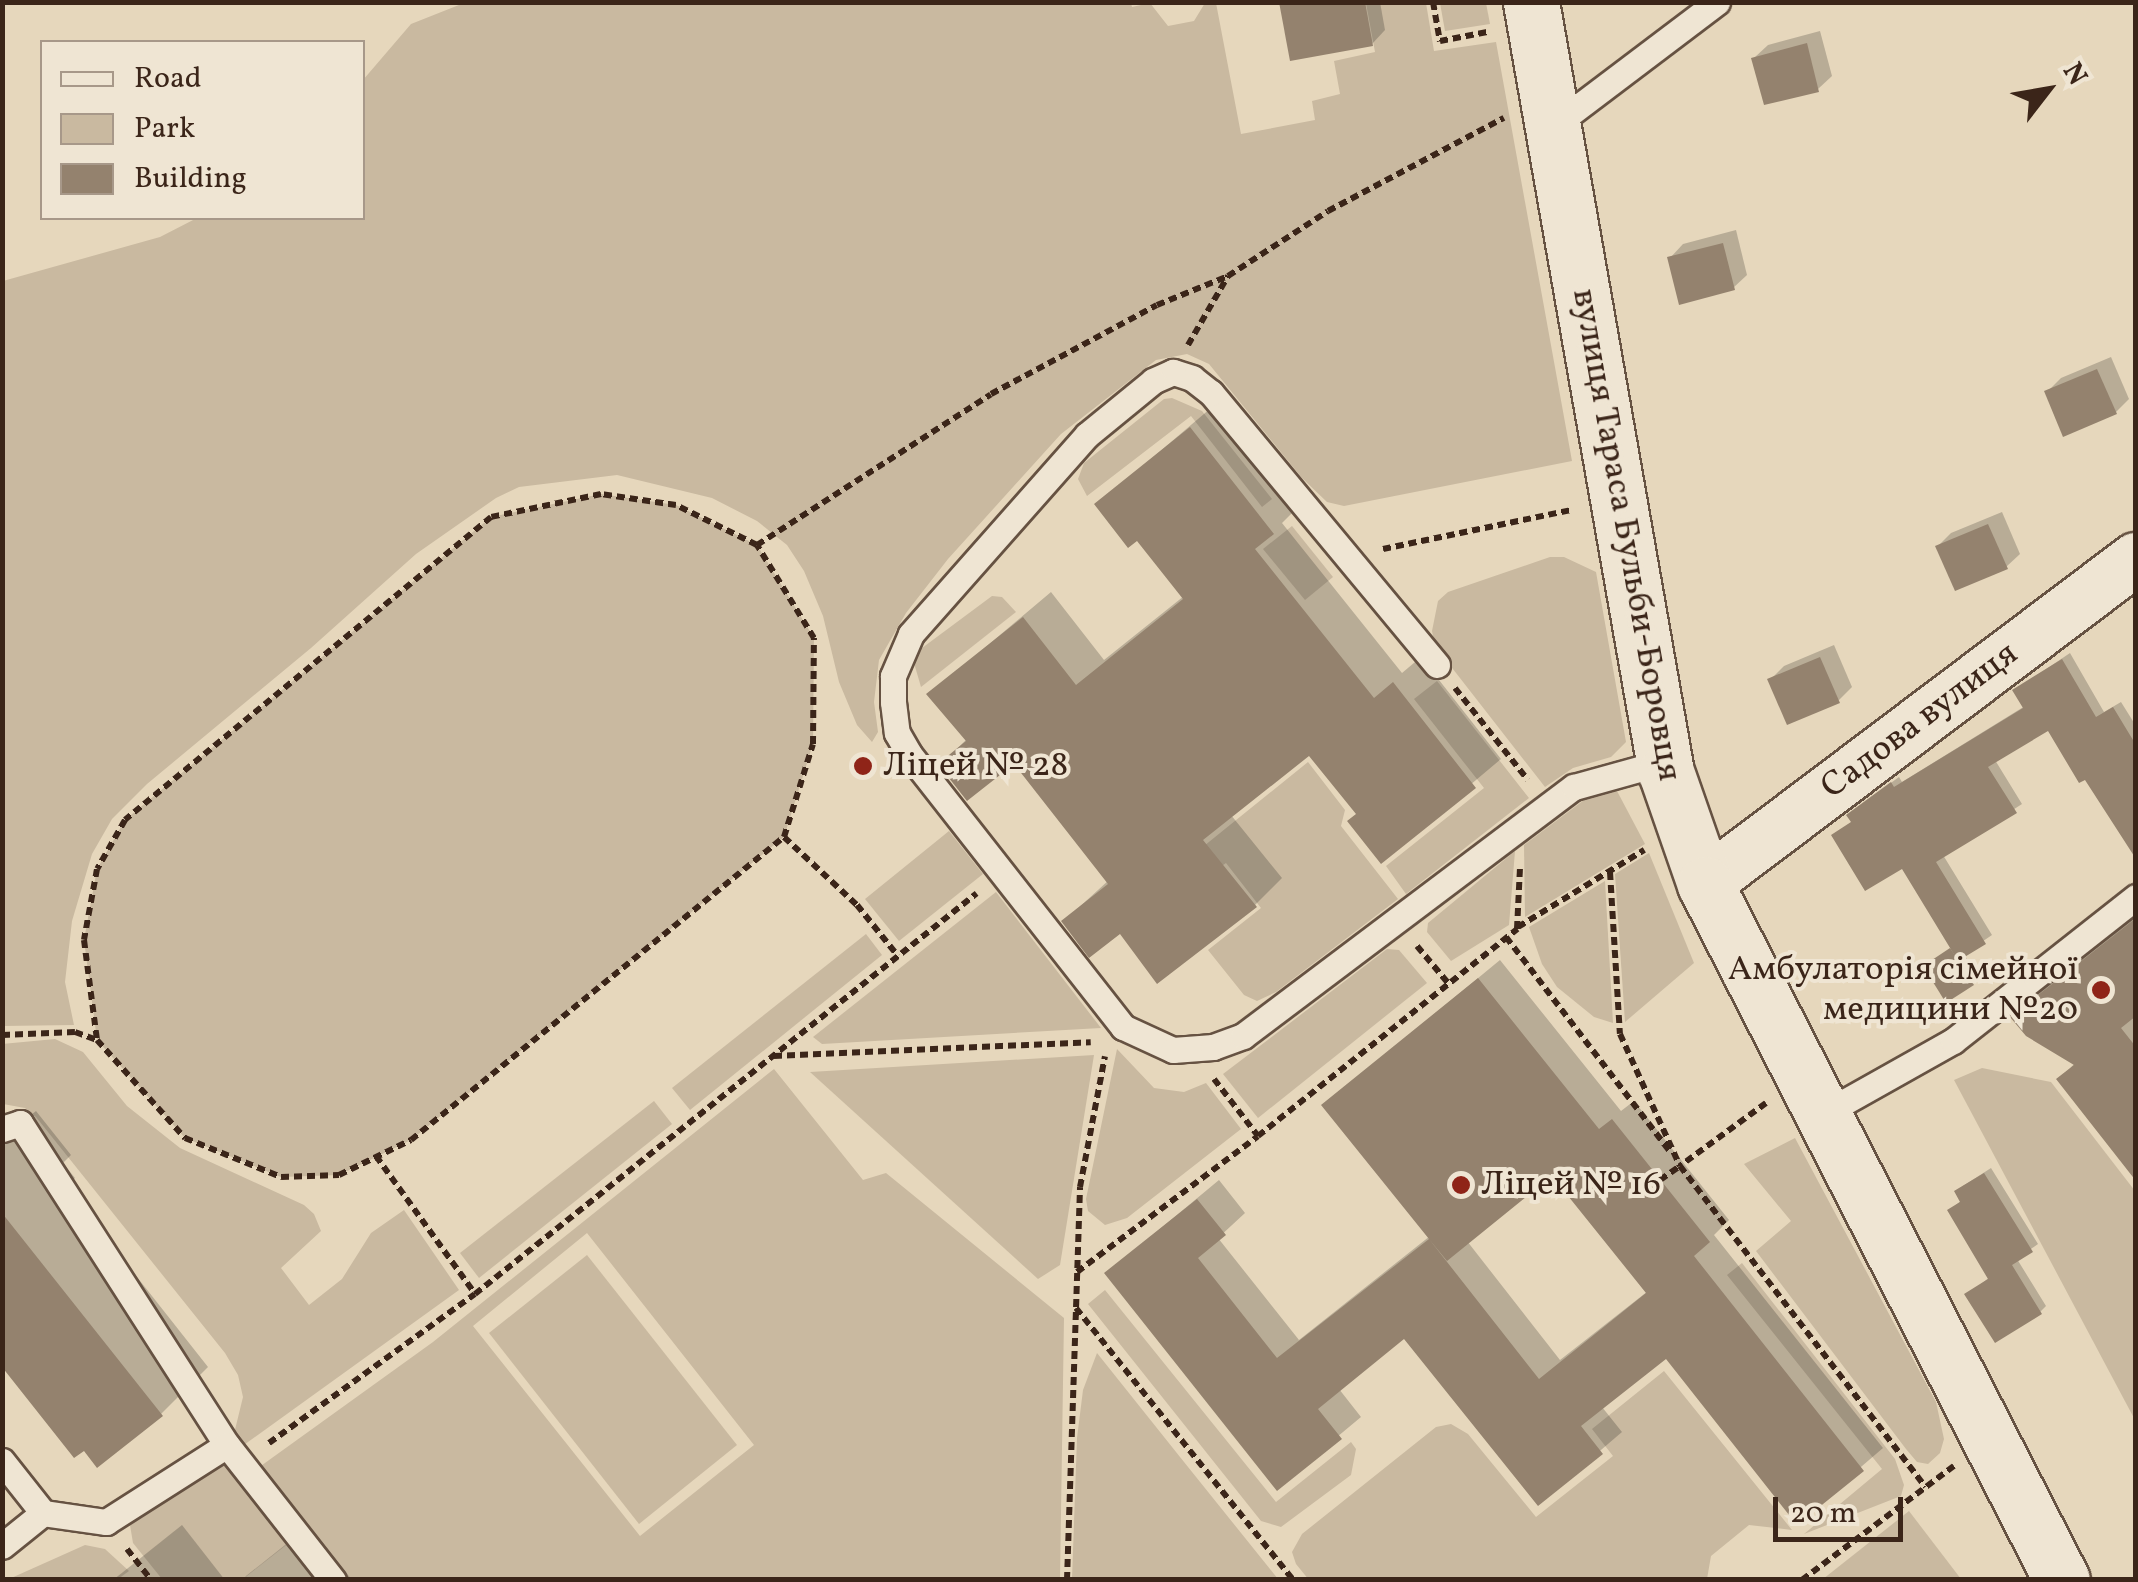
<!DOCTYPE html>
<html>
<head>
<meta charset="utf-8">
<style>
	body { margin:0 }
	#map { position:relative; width:2138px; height:1582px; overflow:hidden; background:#e6d7bc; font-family:Vollkorn,serif }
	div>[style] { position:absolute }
	.green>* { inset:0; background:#c9b9a0 }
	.shadow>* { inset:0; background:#0003 }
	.building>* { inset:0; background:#94826e }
	.path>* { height:6px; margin-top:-3px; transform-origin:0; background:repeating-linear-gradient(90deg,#3b2519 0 8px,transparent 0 13px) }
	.roads { filter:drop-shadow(2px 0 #665242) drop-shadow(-2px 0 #665242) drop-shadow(0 2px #665242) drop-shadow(0 -2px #665242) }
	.service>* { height:25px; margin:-12.5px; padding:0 12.5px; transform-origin:12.5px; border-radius:12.5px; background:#efe5d3 }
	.minor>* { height:52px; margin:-26px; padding:0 26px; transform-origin:26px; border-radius:26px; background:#efe5d3 }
	.tertiary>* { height:55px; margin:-27.5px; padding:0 27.5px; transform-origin:27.5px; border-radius:27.5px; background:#efe5d3 }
	.dots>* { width:28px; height:28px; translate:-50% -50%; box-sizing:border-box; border:5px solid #efe5d3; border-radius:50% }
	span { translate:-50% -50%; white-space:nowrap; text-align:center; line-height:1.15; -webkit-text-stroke:8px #efe5d3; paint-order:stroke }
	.street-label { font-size:35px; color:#3b2519 }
	.poi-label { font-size:35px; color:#3b2519 }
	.left { translate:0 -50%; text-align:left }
	.right { translate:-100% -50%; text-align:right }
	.frame { position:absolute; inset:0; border:5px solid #3b2519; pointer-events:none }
	.legend { position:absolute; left:40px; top:40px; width:325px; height:180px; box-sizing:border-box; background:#efe5d3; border:2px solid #a79889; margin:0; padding:12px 18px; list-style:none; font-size:30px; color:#3b2519 }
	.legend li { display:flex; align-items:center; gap:20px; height:50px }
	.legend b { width:50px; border:2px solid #a79889 }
	.north { position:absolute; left:1998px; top:40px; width:100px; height:100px; -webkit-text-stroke:8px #efe5d3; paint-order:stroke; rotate:59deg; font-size:28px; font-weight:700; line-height:40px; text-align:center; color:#3b2519 }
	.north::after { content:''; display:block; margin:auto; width:35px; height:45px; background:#3b2519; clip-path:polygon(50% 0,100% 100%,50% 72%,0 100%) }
	.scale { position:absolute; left:1773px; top:1497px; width:130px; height:45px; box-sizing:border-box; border:5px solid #3b2519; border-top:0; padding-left:12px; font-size:30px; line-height:35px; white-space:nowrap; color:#3b2519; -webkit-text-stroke:8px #efe5d3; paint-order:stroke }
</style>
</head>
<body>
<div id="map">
	<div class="green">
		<div style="clip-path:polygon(1131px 3px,1132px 7px,1150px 3px,1168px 26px,1194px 21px,1205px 3px,1216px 3px,1241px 134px,1315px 120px,1312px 101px,1340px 94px,1334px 61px,1375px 52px,1366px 3px,1426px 3px,1434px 51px,1496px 42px,1572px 461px,1344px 506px,1327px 502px,1302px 478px,1209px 364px,1187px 354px,1156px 360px,1061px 434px,948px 559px,906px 613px,879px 660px,874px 702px,878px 732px,872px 742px,857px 725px,839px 682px,823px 616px,804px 571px,787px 545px,757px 521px,712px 498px,617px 475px,519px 487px,496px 498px,416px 554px,311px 648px,147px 784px,112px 819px,92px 854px,72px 921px,65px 982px,74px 1025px,3px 1026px,3px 281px,160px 237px,197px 218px,362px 218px,363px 80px,411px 24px,464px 3px)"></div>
		<div style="clip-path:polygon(1440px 3px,1486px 3px,1490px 24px,1445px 31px)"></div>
		<div style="clip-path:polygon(1172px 398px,1202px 411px,1272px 499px,1262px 507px,1191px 416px,1087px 496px,1078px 479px,1084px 463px,1164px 399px)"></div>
		<div style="clip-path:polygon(601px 494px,676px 505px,757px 545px,814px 638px,813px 744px,784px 837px,411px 1140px,339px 1175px,281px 1177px,185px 1138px,97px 1040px,84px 940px,97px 869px,125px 820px,491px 517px)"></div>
		<div style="clip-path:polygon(1292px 526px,1333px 577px,1305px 600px,1263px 549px)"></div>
		<div style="clip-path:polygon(1550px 557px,1564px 557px,1596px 572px,1626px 742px,1611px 757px,1573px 768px,1545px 787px,1435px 646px,1432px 631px,1438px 601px,1448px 592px)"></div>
		<div style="clip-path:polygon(992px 596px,1002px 597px,1016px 612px,921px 687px,914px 663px,918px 651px)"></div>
		<div style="clip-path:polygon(1437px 681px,1529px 798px,1406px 894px,1386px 866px,1484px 788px,1414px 699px)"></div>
		<div style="clip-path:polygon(1308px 762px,1345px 810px,1341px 826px,1398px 899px,1276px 992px,1257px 1001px,1244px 995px,1208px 950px,1261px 908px,1226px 863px,1216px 870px,1199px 850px)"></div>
		<div style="clip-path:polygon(1617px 791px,1645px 844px,1525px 917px,1524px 845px,1584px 800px)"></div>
		<div style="clip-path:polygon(949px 831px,983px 874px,899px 941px,865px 899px)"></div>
		<div style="clip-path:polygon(1515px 851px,1509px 925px,1451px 961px,1427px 932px,1428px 923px)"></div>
		<div style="clip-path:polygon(1649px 853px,1694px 963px,1625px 1022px,1615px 874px)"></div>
		<div style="clip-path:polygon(1605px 881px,1613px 1023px,1594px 1017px,1557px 987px,1542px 964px,1529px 927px)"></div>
		<div style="clip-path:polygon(996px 892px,1101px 1028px,822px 1044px,813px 1037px)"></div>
		<div style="clip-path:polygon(866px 934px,882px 955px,690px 1110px,672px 1088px)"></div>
		<div style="clip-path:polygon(1387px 949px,1399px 950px,1427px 983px,1258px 1118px,1223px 1074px)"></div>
		<div style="clip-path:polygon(55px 1039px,83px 1052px,127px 1106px,180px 1148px,304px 1205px,314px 1214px,321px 1231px,281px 1268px,309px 1305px,342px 1279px,371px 1233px,404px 1210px,459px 1290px,241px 1447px,233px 1438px,243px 1397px,238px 1375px,225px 1353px,36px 1117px,25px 1108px,3px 1104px,2px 1044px)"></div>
		<div style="clip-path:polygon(1117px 1049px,1154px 1088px,1184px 1092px,1206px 1083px,1241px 1129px,1127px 1218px,1105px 1225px,1088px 1211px,1086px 1199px)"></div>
		<div style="clip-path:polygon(1094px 1055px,1060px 1265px,1038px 1279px,810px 1072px)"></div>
		<div style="clip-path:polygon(1982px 1068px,2051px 1082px,2135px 1191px,2135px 1420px,1954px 1080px)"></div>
		<div style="clip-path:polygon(evenodd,774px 1069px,863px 1180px,886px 1173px,1064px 1318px,1060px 1579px,347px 1579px,258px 1468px,433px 1342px,774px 1069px,587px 1233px,754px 1445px,640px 1536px,473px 1326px,587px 1233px)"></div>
		<div style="clip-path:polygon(654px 1101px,672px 1124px,479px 1278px,460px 1253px)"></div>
		<div style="clip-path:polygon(1795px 1138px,1936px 1402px,1944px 1439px,1940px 1453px,1928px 1464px,1917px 1462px,1906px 1449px,1756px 1251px,1791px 1221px,1744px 1164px)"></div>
		<div style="clip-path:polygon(587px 1255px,737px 1445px,639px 1524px,489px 1333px)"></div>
		<div style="clip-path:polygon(1742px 1263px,1895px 1459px,1904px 1485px,1901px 1496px,1804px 1534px,1882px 1469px,1727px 1275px)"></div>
		<div style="clip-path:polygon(1105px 1290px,1276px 1502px,1351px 1442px,1356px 1449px,1351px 1475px,1281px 1527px,1261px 1521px,1088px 1304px)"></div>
		<div style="clip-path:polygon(1097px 1353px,1180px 1457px,1278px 1579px,1072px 1579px,1077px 1438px,1083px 1390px)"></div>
		<div style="clip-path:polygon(1664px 1371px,1792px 1530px,1749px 1525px,1711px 1556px,1707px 1579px,1309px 1580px,1296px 1564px,1292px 1552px,1302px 1534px,1436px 1427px,1451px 1424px,1468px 1434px,1536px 1517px,1613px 1456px,1592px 1429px)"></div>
		<div style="clip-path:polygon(216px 1463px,229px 1467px,290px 1542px,243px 1579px,162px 1579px,133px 1543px,130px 1525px,203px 1466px)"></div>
		<div style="clip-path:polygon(1909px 1511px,1961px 1579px,1823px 1579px)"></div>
		<div style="clip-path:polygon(85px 1545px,105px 1549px,129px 1571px,118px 1579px,9px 1579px)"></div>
	</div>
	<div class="shadow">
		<div style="clip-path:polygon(1282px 2px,1380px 2px,1385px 30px,1372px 44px)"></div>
		<div style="clip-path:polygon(1820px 31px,1832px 76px,1818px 89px,1754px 58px,1768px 45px)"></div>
		<div style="clip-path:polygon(1736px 230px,1747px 275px,1733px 288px,1670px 258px,1683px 244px)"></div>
		<div style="clip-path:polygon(2111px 357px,2129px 399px,2116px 412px,2047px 392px,2061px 378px)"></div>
		<div style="clip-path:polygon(1218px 402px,1300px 505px,1282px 523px,1402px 673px,1421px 657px,1501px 759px,1381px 860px,1358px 813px,1310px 752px,1231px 815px,1282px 878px,1255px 905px,1121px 931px,1064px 921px,1109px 880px,1015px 760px,941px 764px,967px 739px,929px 695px,1051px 592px,1104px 660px,1184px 596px,1138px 538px,1098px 504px)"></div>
		<div style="clip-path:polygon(2002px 512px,2020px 554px,2006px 567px,1938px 546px,1951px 533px)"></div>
		<div style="clip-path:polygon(1834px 645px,1852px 687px,1839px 700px,1770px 680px,1784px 666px)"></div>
		<div style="clip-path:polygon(2070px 653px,2104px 712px,2121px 702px,2136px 726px,2136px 851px,2049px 728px,1995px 760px,2022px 804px,1943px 855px,1992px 935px,1964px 954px,1978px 977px,1972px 983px,1932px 961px,1953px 947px,1903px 865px,1834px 835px,1853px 821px,1857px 808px,1899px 777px,1902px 782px,2025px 706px,2015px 690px)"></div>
		<div style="clip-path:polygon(2136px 912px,2136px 1177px,2059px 1080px,2075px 1063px,2014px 1017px,2054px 976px)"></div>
		<div style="clip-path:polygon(evenodd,1500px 960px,1621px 1111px,1634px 1101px,1729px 1220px,1714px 1235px,1883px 1448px,1798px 1521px,1666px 1355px,1602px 1407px,1622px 1432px,1539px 1503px,1404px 1336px,1339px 1389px,1361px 1417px,1277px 1487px,1107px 1273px,1219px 1180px,1245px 1213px,1218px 1238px,1299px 1340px,1430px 1236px,1324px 1105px,1500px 960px,1552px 1173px,1648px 1291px,1560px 1360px,1467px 1241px,1552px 1173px)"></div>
		<div style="clip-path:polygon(36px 1111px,71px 1155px,63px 1163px,75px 1178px,66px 1187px,208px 1367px,161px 1414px,2px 1364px,2px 1138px)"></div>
		<div style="clip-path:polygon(1991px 1168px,2038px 1244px,2017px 1259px,2046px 1306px,2040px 1312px,1968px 1294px,1990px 1277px,1950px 1210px,1962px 1200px,1963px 1186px)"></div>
		<div style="clip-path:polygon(182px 1525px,225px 1580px,113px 1580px)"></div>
		<div style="clip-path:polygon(309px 1526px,352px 1580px,243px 1580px,246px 1576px)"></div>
	</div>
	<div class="building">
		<div style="clip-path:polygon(1279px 2px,1365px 2px,1373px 46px,1290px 61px)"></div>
		<div style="clip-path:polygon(1807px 43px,1819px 92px,1764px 105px,1751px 58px)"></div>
		<div style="clip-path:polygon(1723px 243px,1735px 290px,1679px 305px,1667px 257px)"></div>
		<div style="clip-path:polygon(2097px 369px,2117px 414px,2063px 437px,2044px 391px)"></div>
		<div style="clip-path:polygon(1190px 427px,1274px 534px,1255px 549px,1374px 698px,1393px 682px,1476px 788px,1381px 864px,1347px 821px,1356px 814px,1309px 756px,1203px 840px,1257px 907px,1157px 984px,1120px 934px,1089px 958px,1061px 921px,1108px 884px,1014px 764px,967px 801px,938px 764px,966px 741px,926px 694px,1023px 617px,1076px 685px,1183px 599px,1137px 541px,1128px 548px,1094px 504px)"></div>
		<div style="clip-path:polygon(1988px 524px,2008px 569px,1955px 591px,1935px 546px)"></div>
		<div style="clip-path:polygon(1820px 657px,1840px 703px,1787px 725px,1767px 679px)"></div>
		<div style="clip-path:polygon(2062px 659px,2096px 717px,2113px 707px,2136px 745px,2136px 859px,2085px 780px,2079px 783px,2048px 731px,1988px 767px,2017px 813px,1936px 862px,1986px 944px,1958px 961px,1902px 869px,1865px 891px,1831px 835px,1851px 822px,1846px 815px,1891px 782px,1894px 787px,2023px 708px,2012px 690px)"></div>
		<div style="clip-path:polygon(2136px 918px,2136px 1016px,2121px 1028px,2136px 1047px,2136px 1181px,2056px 1079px,2074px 1065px,2026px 1036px,2010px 1017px)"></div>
		<div style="clip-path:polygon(1950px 948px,1974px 985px,1946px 1003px,1923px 966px)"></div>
		<div style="clip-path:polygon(evenodd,1478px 978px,1599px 1129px,1612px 1119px,1710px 1242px,1694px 1256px,1864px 1471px,1797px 1525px,1666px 1359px,1581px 1426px,1603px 1454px,1538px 1506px,1404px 1339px,1318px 1409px,1342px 1439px,1277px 1491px,1104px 1273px,1197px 1199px,1226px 1235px,1198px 1258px,1277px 1358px,1429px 1239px,1321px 1105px,1478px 978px,1552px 1176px,1646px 1293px,1539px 1379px,1429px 1239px,1447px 1261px,1552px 1176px)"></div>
		<div style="clip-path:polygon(1984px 1173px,2033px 1252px,2012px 1265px,2042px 1314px,1995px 1343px,1964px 1294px,1988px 1279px,1947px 1210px,1960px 1202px,1954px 1191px)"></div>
		<div style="clip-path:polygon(2px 1213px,163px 1416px,97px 1468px,84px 1451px,74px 1458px,2px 1367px)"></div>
	</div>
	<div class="path">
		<div style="left:1433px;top:2px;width:40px;rotate:80deg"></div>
		<div style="left:1440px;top:41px;width:48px;rotate:-10.8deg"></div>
		<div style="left:1188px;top:345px;width:80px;rotate:-59.9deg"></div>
		<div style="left:1228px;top:276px;width:119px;rotate:-33deg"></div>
		<div style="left:1328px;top:211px;width:199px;rotate:-27.9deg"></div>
		<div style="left:757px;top:545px;width:278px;rotate:-32.8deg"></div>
		<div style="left:991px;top:394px;width:188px;rotate:-28.2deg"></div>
		<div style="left:1157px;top:305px;width:77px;rotate:-22.2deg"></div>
		<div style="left:1383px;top:549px;width:193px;rotate:-11.7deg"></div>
		<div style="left:1455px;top:688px;width:117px;rotate:51.6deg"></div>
		<div style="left:784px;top:837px;width:100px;rotate:43deg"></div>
		<div style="left:857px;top:905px;width:65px;rotate:51.2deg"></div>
		<div style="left:1610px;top:872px;width:162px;rotate:86.5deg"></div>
		<div style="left:1620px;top:1034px;width:145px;rotate:65.6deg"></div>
		<div style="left:1518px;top:927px;width:148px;rotate:-31.4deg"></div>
		<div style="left:1506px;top:937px;width:272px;rotate:52.6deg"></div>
		<div style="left:1417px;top:946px;width:48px;rotate:50deg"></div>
		<div style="left:2px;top:1035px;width:73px;rotate:-2.4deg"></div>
		<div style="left:75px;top:1032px;width:23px;rotate:20deg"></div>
		<div style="left:97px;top:1040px;width:132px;rotate:48.1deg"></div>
		<div style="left:185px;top:1138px;width:104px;rotate:22.1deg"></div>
		<div style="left:281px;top:1177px;width:58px;rotate:-2deg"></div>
		<div style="left:339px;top:1175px;width:80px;rotate:-25.9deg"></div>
		<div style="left:411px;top:1140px;width:481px;rotate:-39.1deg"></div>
		<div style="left:784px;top:837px;width:97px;rotate:-72.7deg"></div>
		<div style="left:813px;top:744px;width:106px;rotate:-89.5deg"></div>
		<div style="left:814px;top:638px;width:109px;rotate:-121.5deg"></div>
		<div style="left:757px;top:545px;width:90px;rotate:-153.7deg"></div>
		<div style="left:676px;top:505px;width:76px;rotate:-171.7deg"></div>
		<div style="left:601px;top:494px;width:112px;rotate:168.2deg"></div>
		<div style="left:491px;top:517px;width:475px;rotate:140.4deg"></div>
		<div style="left:125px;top:820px;width:56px;rotate:119.7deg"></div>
		<div style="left:97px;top:869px;width:72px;rotate:100.4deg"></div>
		<div style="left:84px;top:940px;width:101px;rotate:82.6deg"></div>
		<div style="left:774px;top:1056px;width:317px;rotate:-2.5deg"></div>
		<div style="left:1214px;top:1079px;width:72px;rotate:52.3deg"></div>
		<div style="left:1766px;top:1103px;width:107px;rotate:143.8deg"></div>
		<div style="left:1680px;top:1166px;width:404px;rotate:52.6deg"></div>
		<div style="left:376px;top:1156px;width:170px;rotate:54.3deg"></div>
		<div style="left:1660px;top:1180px;width:24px;rotate:-35deg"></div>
		<div style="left:1077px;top:1272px;width:226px;rotate:-36.9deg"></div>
		<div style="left:1258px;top:1136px;width:332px;rotate:-38.6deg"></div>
		<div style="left:1517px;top:929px;width:61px;rotate:-87.2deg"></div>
		<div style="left:1076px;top:1308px;width:348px;rotate:51.4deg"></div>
		<div style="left:269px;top:1443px;width:254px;rotate:-35.9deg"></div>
		<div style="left:475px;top:1294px;width:642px;rotate:-38.62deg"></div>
		<div style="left:127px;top:1549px;width:39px;rotate:52deg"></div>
		<div style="left:1067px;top:1580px;width:393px;rotate:-88.1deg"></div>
		<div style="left:1080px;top:1187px;width:133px;rotate:-79.2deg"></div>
		<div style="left:1802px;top:1580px;width:190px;rotate:-36.9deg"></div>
	</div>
	<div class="roads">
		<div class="service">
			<div style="left:1552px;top:127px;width:207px;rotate:-37.1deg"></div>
			<div style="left:1437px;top:665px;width:354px;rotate:-129.7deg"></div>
			<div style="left:1211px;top:393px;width:24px;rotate:-142deg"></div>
			<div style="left:1192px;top:378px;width:20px;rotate:-162deg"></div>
			<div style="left:1173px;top:372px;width:22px;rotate:156deg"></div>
			<div style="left:1153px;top:381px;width:85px;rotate:140.7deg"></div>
			<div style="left:1087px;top:435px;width:266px;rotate:131.5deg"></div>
			<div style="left:911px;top:634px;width:46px;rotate:113.2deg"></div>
			<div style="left:893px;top:676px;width:26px;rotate:90deg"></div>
			<div style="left:893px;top:702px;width:31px;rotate:83deg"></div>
			<div style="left:897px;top:733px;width:24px;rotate:60deg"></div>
			<div style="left:909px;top:754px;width:347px;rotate:51.9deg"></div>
			<div style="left:1123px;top:1027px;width:55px;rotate:24.7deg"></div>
			<div style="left:1173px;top:1050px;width:40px;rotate:-4.3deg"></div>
			<div style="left:1213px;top:1047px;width:32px;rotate:-20deg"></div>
			<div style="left:1243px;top:1036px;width:414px;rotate:-37deg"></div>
			<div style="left:1574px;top:787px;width:93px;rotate:-15.5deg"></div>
			<div style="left:1823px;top:1114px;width:149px;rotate:-29.3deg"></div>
			<div style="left:1953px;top:1041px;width:233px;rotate:-38.2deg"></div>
			<div style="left:2px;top:1129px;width:19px;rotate:-18deg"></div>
			<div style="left:20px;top:1123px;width:383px;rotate:57.3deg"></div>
			<div style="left:2px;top:1461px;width:66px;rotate:51.7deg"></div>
			<div style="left:43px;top:1513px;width:64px;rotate:8.1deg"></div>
			<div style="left:106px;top:1522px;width:143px;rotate:-32.5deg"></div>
			<div style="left:227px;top:1445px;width:172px;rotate:51.9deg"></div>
			<div style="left:2px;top:1546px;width:53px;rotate:-38.8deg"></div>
		</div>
		<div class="minor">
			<div style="left:1705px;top:884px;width:540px;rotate:-37.02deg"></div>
		</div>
		<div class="tertiary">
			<div style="left:1531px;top:2px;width:782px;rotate:80.06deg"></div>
			<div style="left:1666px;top:772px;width:119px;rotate:70.8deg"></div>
			<div style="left:1705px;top:884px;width:782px;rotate:62.85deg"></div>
		</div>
	</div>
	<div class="dots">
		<div style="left:863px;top:766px;background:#8f2418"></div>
		<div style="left:2101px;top:990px;background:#8f2418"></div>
		<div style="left:1461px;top:1185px;background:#8f2418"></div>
	</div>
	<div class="street-label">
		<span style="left:1626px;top:535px;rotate:80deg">вулиця Тараса Бульби-Боровця</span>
		<span style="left:1920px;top:721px;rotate:-37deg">Садова вулиця</span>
	</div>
	<div class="poi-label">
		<span class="left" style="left:883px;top:766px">Ліцей № 28</span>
		<span class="right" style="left:2078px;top:990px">Амбулаторія сімейної<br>медицини №20</span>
		<span class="left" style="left:1481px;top:1185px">Ліцей № 16</span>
	</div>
	<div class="frame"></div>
	<ul class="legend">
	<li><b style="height:12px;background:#efe5d3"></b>Road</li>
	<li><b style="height:28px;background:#c9b9a0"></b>Park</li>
	<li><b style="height:28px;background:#94826e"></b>Building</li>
	</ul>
	<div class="north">N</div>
	<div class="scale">20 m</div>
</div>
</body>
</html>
